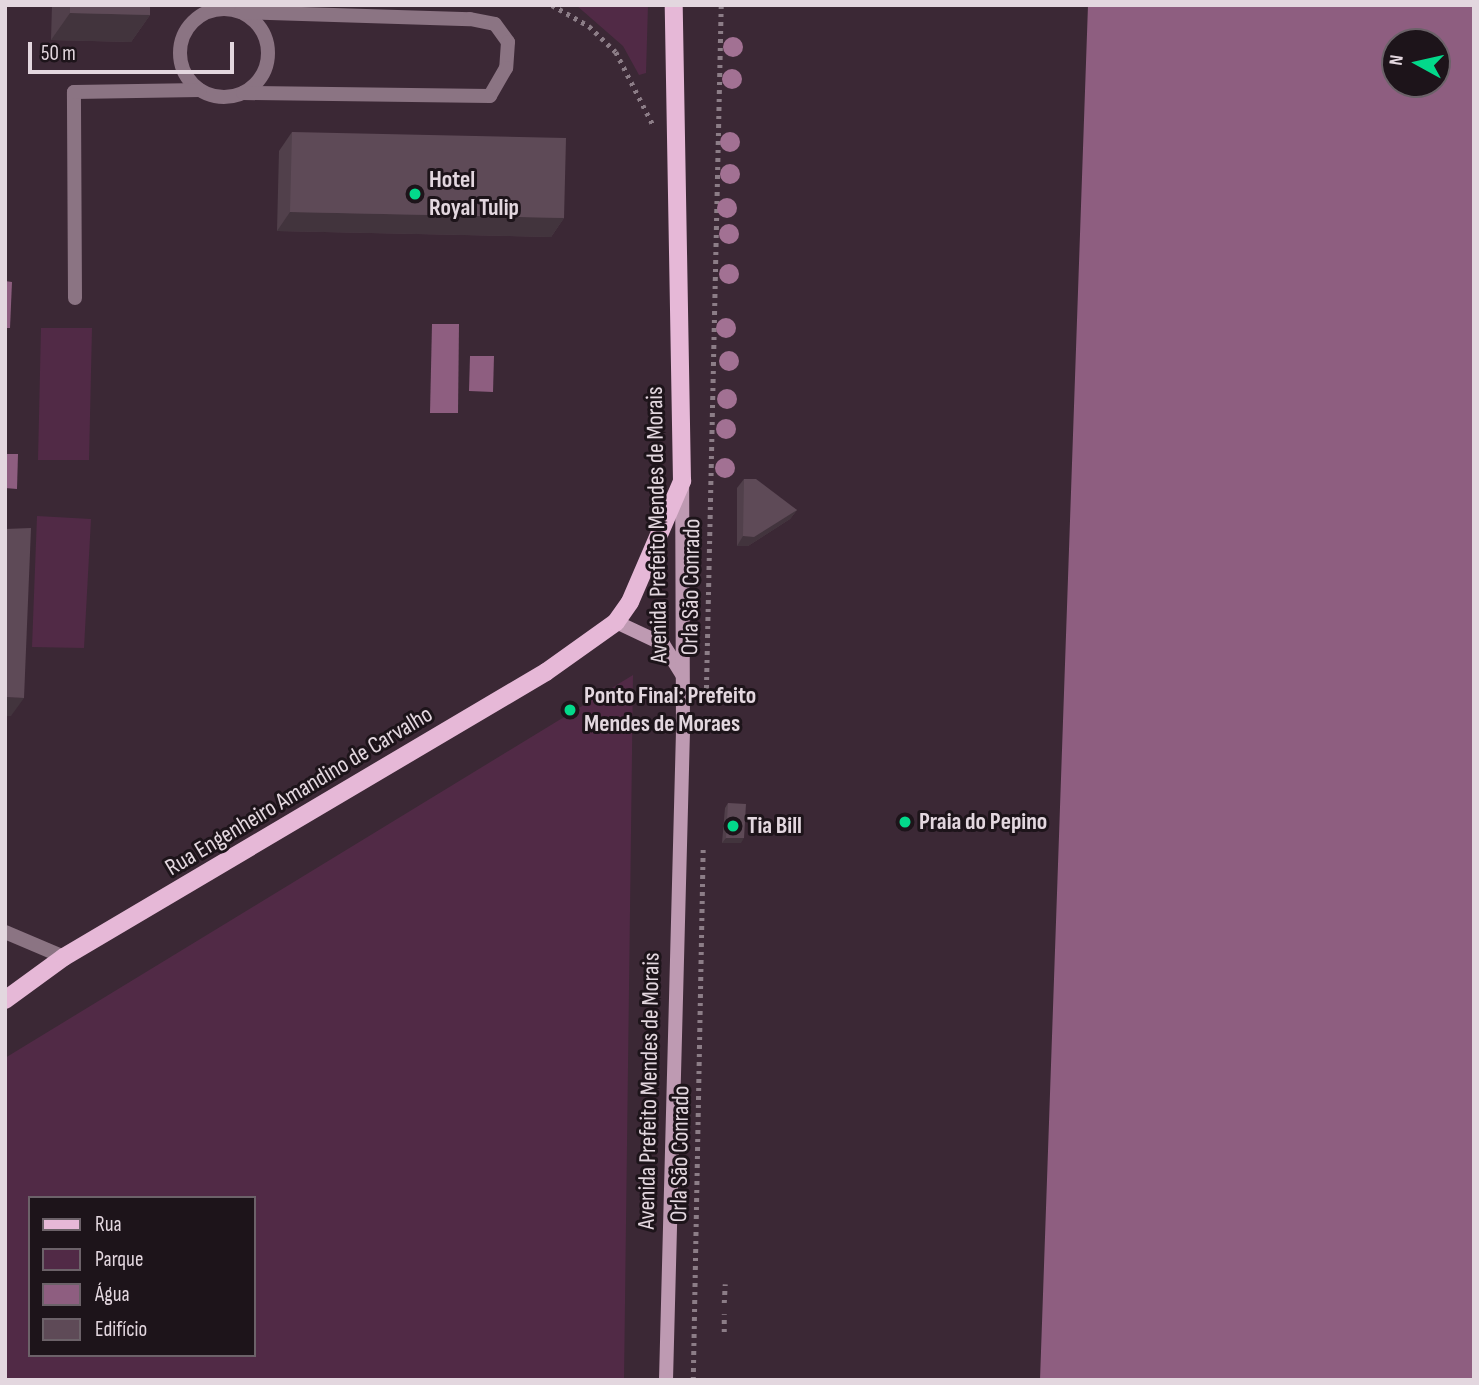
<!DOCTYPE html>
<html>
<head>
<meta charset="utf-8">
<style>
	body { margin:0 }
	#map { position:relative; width:1479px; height:1385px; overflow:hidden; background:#3b2835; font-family:"Sofia Sans Condensed",sans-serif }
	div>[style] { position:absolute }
	.green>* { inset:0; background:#512a46 }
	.water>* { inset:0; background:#8e5e80 }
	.path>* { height:4.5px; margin-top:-2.25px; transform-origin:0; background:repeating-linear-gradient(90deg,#8c7d87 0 3.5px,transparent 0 8.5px) }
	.lane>* { height:14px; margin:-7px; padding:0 7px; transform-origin:7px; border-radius:7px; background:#8b7483 }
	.lane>.ring { margin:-7px; padding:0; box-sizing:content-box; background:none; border:14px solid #8b7483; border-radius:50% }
	.street>* { height:14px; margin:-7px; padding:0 7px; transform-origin:7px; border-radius:7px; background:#8b7483 }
	.secondary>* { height:14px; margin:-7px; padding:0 7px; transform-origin:7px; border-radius:7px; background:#be9ab2 }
	.primary>* { height:18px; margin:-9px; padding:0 9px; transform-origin:9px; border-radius:9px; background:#e6b8d7 }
	.trees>* { width:20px; height:20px; margin:-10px; border-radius:50%; background:#a27193 }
	.wall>* { inset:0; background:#51404b }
	.shaded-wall>* { inset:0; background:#42343d }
	.building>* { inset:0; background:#5e4a57 }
	.dots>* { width:19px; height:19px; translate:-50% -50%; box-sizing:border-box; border:4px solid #1d141a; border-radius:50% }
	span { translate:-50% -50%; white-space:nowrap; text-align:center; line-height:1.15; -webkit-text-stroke:6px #1d141a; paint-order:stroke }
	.poi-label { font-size:24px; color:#e3d7df; font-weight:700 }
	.left { translate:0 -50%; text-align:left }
	.street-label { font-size:24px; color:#e3d7df }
	.frame { position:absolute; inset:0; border:7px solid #e3d7df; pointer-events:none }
	.legend { position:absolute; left:28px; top:1196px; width:228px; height:161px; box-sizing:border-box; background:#1d141a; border:2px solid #6c6269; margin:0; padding:9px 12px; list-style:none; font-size:21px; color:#e3d7df }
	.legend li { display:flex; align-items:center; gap:14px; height:35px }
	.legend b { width:35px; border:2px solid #6c6269 }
	.north { position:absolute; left:1381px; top:28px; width:70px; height:70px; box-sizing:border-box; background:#1d141a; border:2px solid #6c6269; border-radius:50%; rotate:278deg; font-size:19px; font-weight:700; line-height:28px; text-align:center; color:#e3d7df }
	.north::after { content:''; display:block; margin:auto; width:24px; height:32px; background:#03d98b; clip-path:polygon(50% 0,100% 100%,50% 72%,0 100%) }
	.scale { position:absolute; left:28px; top:42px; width:206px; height:32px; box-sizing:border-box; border:4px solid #e3d7df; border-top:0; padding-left:9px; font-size:21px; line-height:24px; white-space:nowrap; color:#e3d7df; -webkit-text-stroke:5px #1d141a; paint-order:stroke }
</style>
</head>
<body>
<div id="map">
	<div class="green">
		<div style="clip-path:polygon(576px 5px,648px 5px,646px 73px,639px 75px,623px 46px)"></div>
		<div style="clip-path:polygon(41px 328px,92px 328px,89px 460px,38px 460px)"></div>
		<div style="clip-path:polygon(37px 516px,91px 519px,84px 648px,32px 647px)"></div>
		<div style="clip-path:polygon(evenodd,633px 675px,624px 1380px,5px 1380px,5px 1058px,633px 675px,30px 1198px,254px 1198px,254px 1355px,30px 1355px,30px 1198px)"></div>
	</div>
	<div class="water">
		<div style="clip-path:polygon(evenodd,1088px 5px,1474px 5px,1474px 1380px,1040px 1380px,1088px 5px,1437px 42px,1437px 84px,1395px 84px,1395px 42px,1437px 42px)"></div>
		<div style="clip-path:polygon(5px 281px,12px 282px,10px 328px,5px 328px)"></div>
		<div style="clip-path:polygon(432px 324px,459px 324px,458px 413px,430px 413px)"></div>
		<div style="clip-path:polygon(470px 356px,494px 356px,493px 392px,469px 391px)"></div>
		<div style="clip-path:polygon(5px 454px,18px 454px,17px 489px,5px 488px)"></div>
	</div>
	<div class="path">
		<div style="left:552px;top:5px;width:43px;rotate:29.6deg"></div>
		<div style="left:589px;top:26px;width:37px;rotate:44deg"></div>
		<div style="left:616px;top:52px;width:82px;rotate:63.1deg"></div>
		<div style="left:706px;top:697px;width:692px;rotate:-88.76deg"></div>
		<div style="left:724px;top:1303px;width:19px;rotate:-87deg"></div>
		<div style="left:724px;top:1332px;width:18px;rotate:-90deg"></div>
		<div style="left:693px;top:1380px;width:534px;rotate:-88.93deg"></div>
	</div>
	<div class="lane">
		<div class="ring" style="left:180px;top:9px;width:74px;height:74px"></div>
		<div style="left:241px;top:12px;width:229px;rotate:1.8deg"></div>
		<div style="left:470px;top:19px;width:25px;rotate:11deg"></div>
		<div style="left:495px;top:24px;width:22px;rotate:54deg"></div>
		<div style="left:508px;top:42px;width:26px;rotate:94deg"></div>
		<div style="left:506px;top:68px;width:32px;rotate:120deg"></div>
		<div style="left:490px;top:96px;width:247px;rotate:-179.3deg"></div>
		<div style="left:75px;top:298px;width:206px;rotate:-90.3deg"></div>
		<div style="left:74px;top:92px;width:126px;rotate:-0.9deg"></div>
	</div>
	<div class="street">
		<div style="left:5px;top:932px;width:64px;rotate:23deg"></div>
	</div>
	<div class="secondary">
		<div style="left:616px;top:622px;width:52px;rotate:25.1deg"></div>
		<div style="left:663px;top:644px;width:36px;rotate:58deg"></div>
		<div style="left:666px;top:1380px;width:650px;rotate:-88.5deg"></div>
		<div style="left:683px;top:730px;width:245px;rotate:-90.2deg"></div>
	</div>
	<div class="primary">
		<div style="left:5px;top:1000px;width:73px;rotate:-36.1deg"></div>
		<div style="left:64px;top:957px;width:560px;rotate:-30.6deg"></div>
		<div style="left:546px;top:672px;width:86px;rotate:-35.5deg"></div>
		<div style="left:616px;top:622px;width:24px;rotate:-55deg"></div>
		<div style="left:630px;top:602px;width:132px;rotate:-66.7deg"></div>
		<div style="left:682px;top:481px;width:476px;rotate:-91deg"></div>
	</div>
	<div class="trees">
		<div style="left:733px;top:47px"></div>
		<div style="left:732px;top:79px"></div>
		<div style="left:730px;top:142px"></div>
		<div style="left:730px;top:174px"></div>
		<div style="left:727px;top:208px"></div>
		<div style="left:729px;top:234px"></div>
		<div style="left:729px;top:274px"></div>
		<div style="left:726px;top:328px"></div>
		<div style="left:729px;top:361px"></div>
		<div style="left:727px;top:399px"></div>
		<div style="left:726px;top:429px"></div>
		<div style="left:725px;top:468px"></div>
	</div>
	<div class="wall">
		<div style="clip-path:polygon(52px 5px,150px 5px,150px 15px,131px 42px,51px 40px)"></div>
		<div style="clip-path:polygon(292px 132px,564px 218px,551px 237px,277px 231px,279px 151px)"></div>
		<div style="clip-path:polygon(744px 479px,797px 510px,790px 519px,748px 546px,737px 546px,737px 488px)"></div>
		<div style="clip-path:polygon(728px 803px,741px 843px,722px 843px,725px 808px)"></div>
	</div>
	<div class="shaded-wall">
		<div style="clip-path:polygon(70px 13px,150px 15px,131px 42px,51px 40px)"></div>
		<div style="clip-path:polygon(290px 212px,564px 218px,551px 237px,277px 231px)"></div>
		<div style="clip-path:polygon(797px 510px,790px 519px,748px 546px,737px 546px,743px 536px)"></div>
		<div style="clip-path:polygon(5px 697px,24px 698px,11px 716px,5px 716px)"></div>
		<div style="clip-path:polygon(726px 838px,744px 838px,741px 843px,722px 843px)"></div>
	</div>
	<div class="building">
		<div style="clip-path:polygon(70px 5px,150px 5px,150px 15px,70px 13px)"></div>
		<div style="clip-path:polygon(292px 132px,566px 138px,564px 218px,290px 212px)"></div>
		<div style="clip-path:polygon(744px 479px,756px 479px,797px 510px,754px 537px,743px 536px)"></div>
		<div style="clip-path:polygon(31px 528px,24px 698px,5px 697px,5px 529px)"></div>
		<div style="clip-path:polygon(728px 803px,746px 804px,744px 838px,726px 838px)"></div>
	</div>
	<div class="dots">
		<div style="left:415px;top:194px;background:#03d98b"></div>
		<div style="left:570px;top:710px;background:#03d98b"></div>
		<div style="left:905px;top:822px;background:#03d98b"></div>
		<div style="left:733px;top:826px;background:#03d98b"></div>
	</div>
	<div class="poi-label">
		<span class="left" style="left:429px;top:194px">Hotel<br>Royal Tulip</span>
		<span class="left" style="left:584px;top:710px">Ponto Final: Prefeito<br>Mendes de Moraes</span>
		<span class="left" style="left:919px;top:822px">Praia do Pepino</span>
		<span class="left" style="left:747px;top:826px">Tia Bill</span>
	</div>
	<div class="street-label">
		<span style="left:657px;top:525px;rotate:-91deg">Avenida Prefeito Mendes de Morais</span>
		<span style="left:691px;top:587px;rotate:-89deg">Orla São Conrado</span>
		<span style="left:299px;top:791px;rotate:-31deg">Rua Engenheiro Amandino de Carvalho</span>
		<span style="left:649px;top:1091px;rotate:-89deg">Avenida Prefeito Mendes de Morais</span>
		<span style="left:680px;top:1154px;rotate:-89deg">Orla São Conrado</span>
	</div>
	<div class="frame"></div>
	<ul class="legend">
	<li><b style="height:9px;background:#e6b8d7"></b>Rua</li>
	<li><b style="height:19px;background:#512a46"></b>Parque</li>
	<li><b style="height:19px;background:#8e5e80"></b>Água</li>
	<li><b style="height:19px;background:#5e4a57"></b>Edifício</li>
	</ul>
	<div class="north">N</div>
	<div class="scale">50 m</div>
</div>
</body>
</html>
